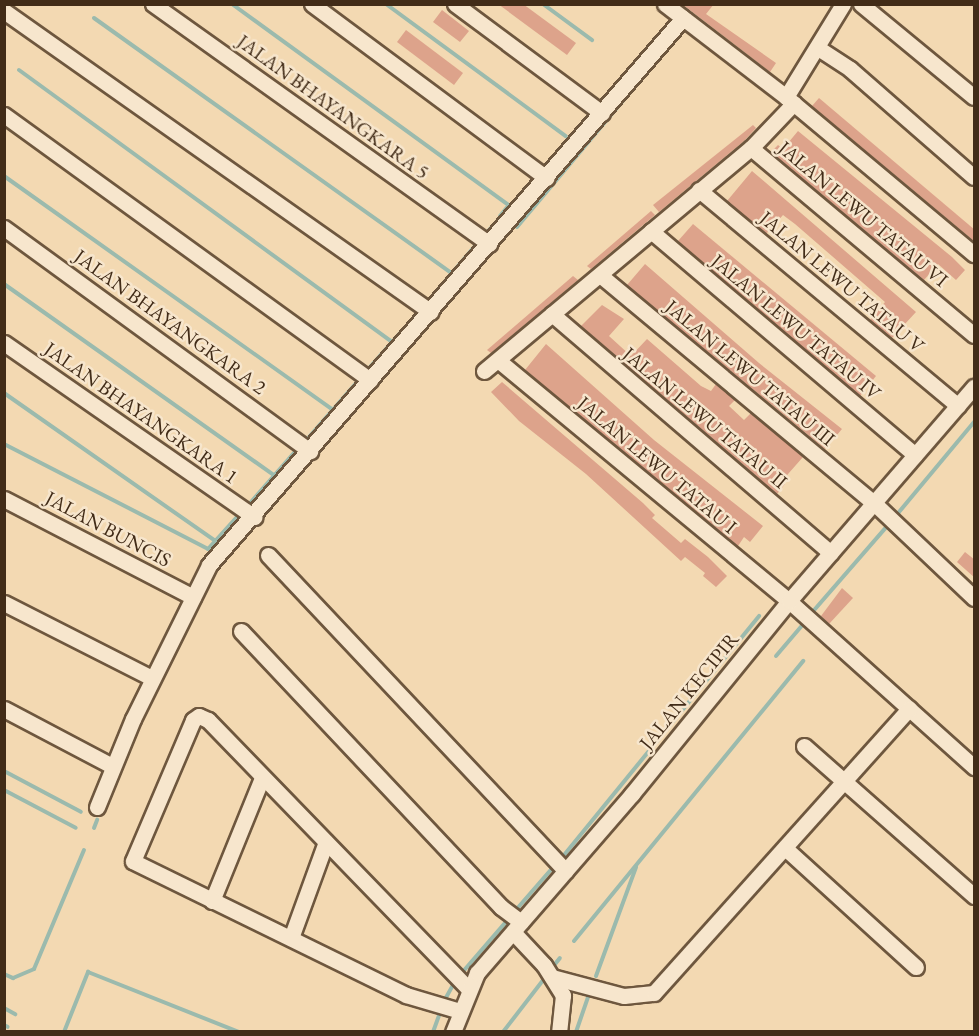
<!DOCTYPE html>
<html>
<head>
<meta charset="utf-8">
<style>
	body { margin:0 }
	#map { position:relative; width:979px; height:1036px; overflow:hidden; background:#f3d9b2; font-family:"EB Garamond",serif }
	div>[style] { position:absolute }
	.stream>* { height:4px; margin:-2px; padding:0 2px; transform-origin:2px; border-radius:2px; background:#9bbaad }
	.building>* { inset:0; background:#dda38b }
	.roads { filter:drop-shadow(2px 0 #6e573e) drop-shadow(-2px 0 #6e573e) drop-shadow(0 2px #6e573e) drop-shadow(0 -2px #6e573e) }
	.minor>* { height:15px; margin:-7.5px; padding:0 7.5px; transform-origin:7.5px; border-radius:7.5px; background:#f7e6cd }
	span { translate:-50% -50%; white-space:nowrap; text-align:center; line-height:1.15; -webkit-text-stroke:5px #f7e6cd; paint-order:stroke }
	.street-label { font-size:20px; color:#422c18 }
	.frame { position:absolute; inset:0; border:6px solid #422c18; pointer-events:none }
</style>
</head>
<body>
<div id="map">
	<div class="stream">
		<div style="left:232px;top:4px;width:342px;rotate:36deg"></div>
		<div style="left:509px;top:205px;width:14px;rotate:129deg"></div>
		<div style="left:386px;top:4px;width:223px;rotate:36.3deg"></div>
		<div style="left:543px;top:4px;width:61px;rotate:36.3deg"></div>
		<div style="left:94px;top:18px;width:440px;rotate:35.5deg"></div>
		<div style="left:19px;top:70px;width:462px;rotate:36.1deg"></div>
		<div style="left:4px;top:176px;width:404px;rotate:35.4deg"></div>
		<div style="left:517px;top:227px;width:179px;rotate:-50deg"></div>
		<div style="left:488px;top:231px;width:19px;rotate:-47deg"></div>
		<div style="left:4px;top:284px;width:332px;rotate:35.3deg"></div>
		<div style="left:430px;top:299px;width:70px;rotate:-49.7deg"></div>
		<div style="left:370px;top:367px;width:45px;rotate:-48.6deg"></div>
		<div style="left:4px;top:393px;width:258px;rotate:35deg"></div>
		<div style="left:309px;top:437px;width:73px;rotate:-48.9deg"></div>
		<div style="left:4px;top:444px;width:229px;rotate:27.2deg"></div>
		<div style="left:208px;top:549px;width:43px;rotate:-47.8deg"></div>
		<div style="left:251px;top:502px;width:67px;rotate:-48.7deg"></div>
		<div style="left:894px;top:518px;width:125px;rotate:-50.2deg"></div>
		<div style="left:809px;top:616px;width:122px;rotate:-49deg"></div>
		<div style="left:776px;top:656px;width:45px;rotate:-49.5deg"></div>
		<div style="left:4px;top:771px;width:87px;rotate:28deg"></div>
		<div style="left:4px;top:790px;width:81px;rotate:27.8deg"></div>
		<div style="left:94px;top:828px;width:9px;rotate:-69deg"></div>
		<div style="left:560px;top:860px;width:315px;rotate:-50.8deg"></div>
		<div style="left:515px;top:911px;width:61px;rotate:-49deg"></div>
		<div style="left:574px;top:941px;width:362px;rotate:-50.7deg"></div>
		<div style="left:551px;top:969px;width:14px;rotate:-51deg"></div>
		<div style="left:4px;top:974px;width:10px;rotate:24deg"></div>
		<div style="left:13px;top:978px;width:23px;rotate:-23deg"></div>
		<div style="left:34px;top:969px;width:129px;rotate:-67.2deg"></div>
		<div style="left:460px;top:975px;width:77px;rotate:-49.2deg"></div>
		<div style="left:596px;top:976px;width:116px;rotate:-69.8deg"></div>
		<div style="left:443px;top:1003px;width:25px;rotate:-61deg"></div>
		<div style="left:4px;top:1008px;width:13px;rotate:29deg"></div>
		<div style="left:4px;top:1025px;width:4px;rotate:27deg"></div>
		<div style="left:64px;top:1032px;width:65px;rotate:-68.2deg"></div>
		<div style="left:88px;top:972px;width:162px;rotate:21.7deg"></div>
		<div style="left:433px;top:1032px;width:23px;rotate:-70deg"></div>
		<div style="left:503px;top:1032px;width:72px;rotate:-52.3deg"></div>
		<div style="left:576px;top:1032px;width:39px;rotate:-71deg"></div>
	</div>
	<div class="building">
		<div style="clip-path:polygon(498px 4px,523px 4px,576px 43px,567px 55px)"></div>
		<div style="clip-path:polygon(682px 4px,714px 4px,706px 14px,776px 63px,770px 72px)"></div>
		<div style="clip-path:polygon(442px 10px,469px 31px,460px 42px,433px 22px)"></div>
		<div style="clip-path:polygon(406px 30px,463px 73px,454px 85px,397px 42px)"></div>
		<div style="clip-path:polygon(819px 98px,975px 230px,975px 242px,812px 106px)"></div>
		<div style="clip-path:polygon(753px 125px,756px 128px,744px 141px,659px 212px,653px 205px)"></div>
		<div style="clip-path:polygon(798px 131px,952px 257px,965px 270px,956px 280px,938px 264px,924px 280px,771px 152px,778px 145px,783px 149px)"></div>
		<div style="clip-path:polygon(752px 171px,916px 312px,892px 338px,870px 320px,885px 302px,795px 224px,783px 215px,766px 234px,727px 201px)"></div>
		<div style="clip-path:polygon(651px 211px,655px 215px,591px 269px,587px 266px)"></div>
		<div style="clip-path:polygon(693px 224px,876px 376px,860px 396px,678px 241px)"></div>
		<div style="clip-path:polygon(645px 264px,759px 363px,842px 429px,825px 449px,627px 285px)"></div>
		<div style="clip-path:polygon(573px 276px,578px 280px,491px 353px,487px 350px)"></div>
		<div style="clip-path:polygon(602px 305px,624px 319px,609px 336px,631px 356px,647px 339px,701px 386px,711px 391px,716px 384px,735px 400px,729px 406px,744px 420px,751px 413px,803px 457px,781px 482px,785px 484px,777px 494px,581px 326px)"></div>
		<div style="clip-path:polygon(546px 344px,654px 440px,763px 526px,750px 542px,744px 537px,738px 546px,525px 370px)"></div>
		<div style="clip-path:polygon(502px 382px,643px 503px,655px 515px,652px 518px,681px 543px,685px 539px,708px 557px,727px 576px,716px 587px,703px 576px,705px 573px,685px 557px,681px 561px,586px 474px,519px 421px,491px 392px)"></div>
		<div style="clip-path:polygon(965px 552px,975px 560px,975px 578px,957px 562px)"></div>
		<div style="clip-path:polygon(842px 588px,853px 598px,829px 624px,821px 616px)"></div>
	</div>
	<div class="roads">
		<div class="minor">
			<div style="left:153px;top:4px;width:413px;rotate:35.5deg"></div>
			<div style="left:312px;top:4px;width:292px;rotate:36.6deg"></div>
			<div style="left:455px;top:4px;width:183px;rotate:36.6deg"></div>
			<div style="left:665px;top:4px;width:153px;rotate:37.5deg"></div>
			<div style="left:786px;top:97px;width:245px;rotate:39.9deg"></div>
			<div style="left:861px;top:4px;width:146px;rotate:39.5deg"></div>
			<div style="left:4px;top:11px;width:522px;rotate:35.18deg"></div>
			<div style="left:818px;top:48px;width:38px;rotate:33deg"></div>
			<div style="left:850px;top:69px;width:164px;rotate:41.1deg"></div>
			<div style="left:786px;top:97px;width:109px;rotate:-58.5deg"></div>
			<div style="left:4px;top:115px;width:452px;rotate:35.9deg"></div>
			<div style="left:751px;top:148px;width:291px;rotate:40deg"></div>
			<div style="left:699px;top:190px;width:337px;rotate:39.8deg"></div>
			<div style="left:4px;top:228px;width:379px;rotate:36.1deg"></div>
			<div style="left:651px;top:231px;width:346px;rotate:40.3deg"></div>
			<div style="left:600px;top:275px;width:356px;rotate:39.8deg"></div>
			<div style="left:874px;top:503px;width:138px;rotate:43.5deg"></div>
			<div style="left:552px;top:314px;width:367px;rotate:40.6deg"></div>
			<div style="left:4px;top:343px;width:305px;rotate:34.8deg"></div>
			<div style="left:499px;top:361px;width:376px;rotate:39.6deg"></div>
			<div style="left:789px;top:601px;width:249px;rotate:41.9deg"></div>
			<div style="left:484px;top:371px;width:348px;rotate:-39.9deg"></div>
			<div style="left:751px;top:148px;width:62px;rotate:-46.3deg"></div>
			<div style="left:4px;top:499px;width:213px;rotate:27.4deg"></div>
			<div style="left:268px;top:555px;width:434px;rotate:46.7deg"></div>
			<div style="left:4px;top:603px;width:166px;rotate:26.9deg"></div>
			<div style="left:241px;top:631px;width:379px;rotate:46.7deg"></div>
			<div style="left:501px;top:907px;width:25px;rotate:37deg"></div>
			<div style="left:4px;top:709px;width:122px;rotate:27.8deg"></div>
			<div style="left:804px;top:746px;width:227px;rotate:41.4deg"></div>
			<div style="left:97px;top:807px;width:95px;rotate:-67.8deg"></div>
			<div style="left:133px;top:719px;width:172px;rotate:-63.7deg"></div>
			<div style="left:209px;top:565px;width:724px;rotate:-49.09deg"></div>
			<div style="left:785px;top:848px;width:177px;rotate:42.3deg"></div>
			<div style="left:212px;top:901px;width:133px;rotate:-67.9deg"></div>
			<div style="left:513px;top:932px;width:45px;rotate:46.8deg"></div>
			<div style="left:544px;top:965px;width:36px;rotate:58deg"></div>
			<div style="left:563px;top:995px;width:37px;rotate:96deg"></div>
			<div style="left:291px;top:938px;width:102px;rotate:-70deg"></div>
			<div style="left:552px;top:977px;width:74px;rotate:14.8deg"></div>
			<div style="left:624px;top:996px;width:30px;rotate:-6deg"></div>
			<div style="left:654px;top:993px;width:382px;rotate:-48.1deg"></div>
			<div style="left:460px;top:1011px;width:56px;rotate:-163.5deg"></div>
			<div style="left:406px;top:995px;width:304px;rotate:-153.9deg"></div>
			<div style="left:133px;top:861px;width:153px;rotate:-66.9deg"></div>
			<div style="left:193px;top:720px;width:7px;rotate:-34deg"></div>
			<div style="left:199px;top:716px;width:10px;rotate:24deg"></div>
			<div style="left:208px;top:720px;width:373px;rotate:45.9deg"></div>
			<div style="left:453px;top:1032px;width:64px;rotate:-67.9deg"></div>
			<div style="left:477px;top:973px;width:237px;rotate:-49.1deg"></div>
			<div style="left:632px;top:794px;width:249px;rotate:-50.9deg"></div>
			<div style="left:789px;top:601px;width:283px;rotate:-49.2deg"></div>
		</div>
	</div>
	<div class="street-label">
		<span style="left:333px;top:107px;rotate:36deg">JALAN BHAYANGKARA 5</span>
		<span style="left:863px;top:214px;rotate:40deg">JALAN LEWU TATAU VI</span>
		<span style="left:842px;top:282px;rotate:40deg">JALAN LEWU TATAU V</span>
		<span style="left:170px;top:322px;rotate:36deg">JALAN BHAYANGKARA 2</span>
		<span style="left:796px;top:327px;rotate:40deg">JALAN LEWU TATAU IV</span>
		<span style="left:750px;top:373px;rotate:40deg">JALAN LEWU TATAU III</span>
		<span style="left:141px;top:413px;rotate:35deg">JALAN BHAYANGKARA 1</span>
		<span style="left:705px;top:418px;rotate:40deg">JALAN LEWU TATAU II</span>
		<span style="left:657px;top:465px;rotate:40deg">JALAN LEWU TATAU I</span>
		<span style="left:108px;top:529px;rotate:28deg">JALAN BUNCIS</span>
		<span style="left:689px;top:691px;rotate:-51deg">JALAN KECIPIR</span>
	</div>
	<div class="frame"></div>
</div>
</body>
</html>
